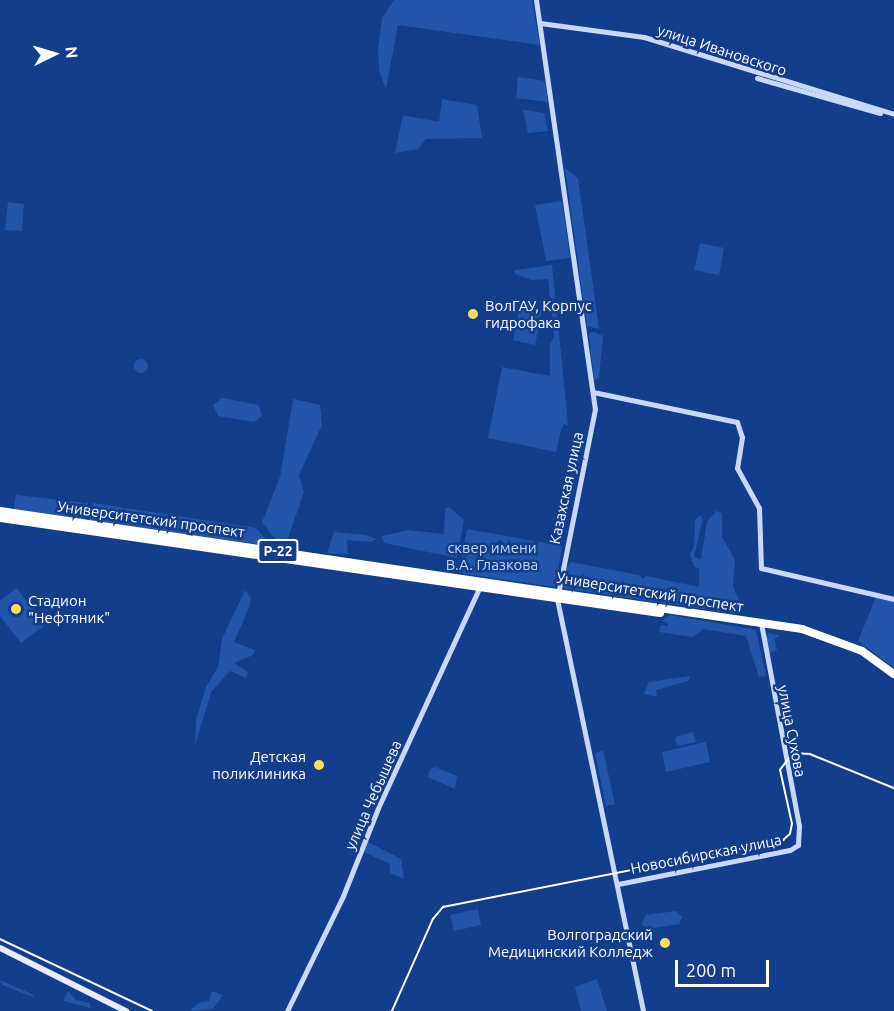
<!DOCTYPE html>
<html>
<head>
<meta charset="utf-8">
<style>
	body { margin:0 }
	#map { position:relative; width:894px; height:1011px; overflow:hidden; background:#123e8b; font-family:Ubuntu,sans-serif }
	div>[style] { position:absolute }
	.green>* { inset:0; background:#2356aa }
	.round { border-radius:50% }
	.secondary>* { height:5px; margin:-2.5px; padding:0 2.5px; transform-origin:2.5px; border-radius:2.5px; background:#c7dafc }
	.primary>* { height:6px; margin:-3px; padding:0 3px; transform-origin:3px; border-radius:3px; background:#e3ecff }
	.highway>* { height:8px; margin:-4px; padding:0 4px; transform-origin:4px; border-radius:4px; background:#fff }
	.tram>* { height:1.5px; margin:-0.75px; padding:0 0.75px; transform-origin:0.75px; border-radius:0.75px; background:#fff }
	.dots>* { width:16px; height:16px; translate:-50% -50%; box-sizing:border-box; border:3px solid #123e8b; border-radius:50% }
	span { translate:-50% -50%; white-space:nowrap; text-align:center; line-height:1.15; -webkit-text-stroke:5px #123e8b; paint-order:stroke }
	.shield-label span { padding:2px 4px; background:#123e8b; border:2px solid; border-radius:4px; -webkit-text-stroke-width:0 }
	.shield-label { font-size:14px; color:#fff; font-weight:700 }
	.street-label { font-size:15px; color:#fff }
	.poi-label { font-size:15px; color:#fff }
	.left { translate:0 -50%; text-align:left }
	.right { translate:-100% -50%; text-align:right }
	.park-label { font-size:15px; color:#bfd7fc }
	.north { position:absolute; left:24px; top:24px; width:60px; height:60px; -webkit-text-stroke:4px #123e8b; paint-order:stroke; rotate:85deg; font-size:16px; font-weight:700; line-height:24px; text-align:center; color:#fff }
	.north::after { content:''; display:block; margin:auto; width:21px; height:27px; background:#fff; clip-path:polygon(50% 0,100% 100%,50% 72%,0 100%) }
	.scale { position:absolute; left:675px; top:960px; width:94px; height:27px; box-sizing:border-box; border:3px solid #fff; border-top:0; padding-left:8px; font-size:18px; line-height:21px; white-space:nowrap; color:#fff; -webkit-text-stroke:4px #123e8b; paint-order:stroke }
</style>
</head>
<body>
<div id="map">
	<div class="green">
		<div style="clip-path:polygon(394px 0,532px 0,540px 45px,398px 25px,386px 89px,379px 71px,378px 48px,382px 18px)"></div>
		<div style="clip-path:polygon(518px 77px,545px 81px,548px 102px,516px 98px)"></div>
		<div style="clip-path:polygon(442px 99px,477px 105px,482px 138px,426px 139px,418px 149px,395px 153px,403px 115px,439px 122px)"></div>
		<div style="clip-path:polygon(523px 110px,544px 113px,548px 131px,528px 133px)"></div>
		<div style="clip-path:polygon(565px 168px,578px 178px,599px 329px,587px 326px)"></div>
		<div style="clip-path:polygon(562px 201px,570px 258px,546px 261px,535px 205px)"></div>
		<div style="clip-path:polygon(8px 202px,24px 204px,22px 231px,5px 230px)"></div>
		<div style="clip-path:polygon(700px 243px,724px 248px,719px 275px,694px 270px)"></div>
		<div style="clip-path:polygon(552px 265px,567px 413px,568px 426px,564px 424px,561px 430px,556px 452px,488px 438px,502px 367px,550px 376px,550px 344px,554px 337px,548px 279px,532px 280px,515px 274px,515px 270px)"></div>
		<div style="clip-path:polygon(520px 307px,542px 311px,535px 345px,513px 340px)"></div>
		<div style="clip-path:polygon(594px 332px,603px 336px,599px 378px,594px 380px,589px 333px)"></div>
		<div class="round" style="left:134px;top:359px;width:14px;height:14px"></div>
		<div style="clip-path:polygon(222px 398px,259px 405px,262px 416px,254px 422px,218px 416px,213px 405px)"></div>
		<div style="clip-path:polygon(293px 399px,320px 405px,322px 425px,299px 475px,304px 492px,287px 541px,276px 540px,262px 522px,280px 477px)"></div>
		<div style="clip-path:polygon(16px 495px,88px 503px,85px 521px,14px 510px)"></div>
		<div style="clip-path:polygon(93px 503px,256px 528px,272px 546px,89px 521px)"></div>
		<div style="clip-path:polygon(449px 507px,464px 520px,457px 558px,384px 543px,382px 536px,408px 530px,444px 534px,445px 508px)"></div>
		<div style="clip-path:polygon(716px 511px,722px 513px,722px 537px,735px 560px,733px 586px,739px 601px,738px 614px,562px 588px,563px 571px,571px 562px,639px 575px,643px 579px,646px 576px,699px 587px,699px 568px,694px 567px,690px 554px,694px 546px,695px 520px,700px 515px,703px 518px,694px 557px,701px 559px,707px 522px)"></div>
		<div style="clip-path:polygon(467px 529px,562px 546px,555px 587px,459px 573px)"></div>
		<div style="clip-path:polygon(334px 532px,365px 535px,377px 539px,371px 542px,347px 540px,348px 555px,327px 553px)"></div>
		<div style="clip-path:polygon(16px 588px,46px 624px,21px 643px,0 616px,0 601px)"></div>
		<div style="clip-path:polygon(245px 590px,251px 598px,249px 608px,234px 642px,255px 650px,253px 655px,234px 663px,248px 672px,246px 678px,230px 671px,211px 692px,195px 746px,196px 720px,206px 687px,218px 667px,222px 639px)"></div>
		<div style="clip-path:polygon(876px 597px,894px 601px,894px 668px,858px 641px)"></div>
		<div style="clip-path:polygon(670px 615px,756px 630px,766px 676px,759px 677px,746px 636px,703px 629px,693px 637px,659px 632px,661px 625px,668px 626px,668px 623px,662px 621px)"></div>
		<div style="clip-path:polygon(769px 633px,780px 636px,774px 639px,777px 650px,770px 653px,765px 638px)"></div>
		<div style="clip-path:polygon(690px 676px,688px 681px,656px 690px,657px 697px,644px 694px,649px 682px)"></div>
		<div style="clip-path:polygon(693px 732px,696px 742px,677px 746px,675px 737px)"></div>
		<div style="clip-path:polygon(706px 742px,710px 762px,666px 772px,662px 752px)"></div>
		<div style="clip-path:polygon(603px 750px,615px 804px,606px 806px,595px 754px)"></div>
		<div style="clip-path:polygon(435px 767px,457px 776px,455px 789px,428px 777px,430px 769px)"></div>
		<div style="clip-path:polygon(366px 841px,401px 859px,404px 879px,390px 873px,390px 864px,364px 852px)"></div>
		<div style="clip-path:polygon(478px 909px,481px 925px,454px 931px,450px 915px)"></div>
		<div style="clip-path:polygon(676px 911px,682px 917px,679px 924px,648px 929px,641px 924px,646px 915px)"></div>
		<div style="clip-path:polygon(597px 979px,607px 1011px,581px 1011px,575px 987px)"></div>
		<div style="clip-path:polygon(0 980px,34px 995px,33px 997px,2px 985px)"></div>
		<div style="clip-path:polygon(68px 991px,76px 1000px,89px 1003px,91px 1008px,63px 1001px)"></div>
		<div style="clip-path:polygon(212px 991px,223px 995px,213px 1009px,190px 1011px,198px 1003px,209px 1001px)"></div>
	</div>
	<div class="secondary">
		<div style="left:536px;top:0;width:413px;rotate:81.8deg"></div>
		<div style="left:595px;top:409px;width:194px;rotate:101.3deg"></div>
		<div style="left:557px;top:599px;width:421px;rotate:78.2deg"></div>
		<div style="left:540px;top:23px;width:105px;rotate:7.7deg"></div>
		<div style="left:644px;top:37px;width:262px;rotate:17.1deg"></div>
		<div style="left:757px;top:78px;width:128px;rotate:15.9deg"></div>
		<div style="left:593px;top:392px;width:147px;rotate:11.8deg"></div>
		<div style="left:737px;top:422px;width:16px;rotate:72deg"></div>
		<div style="left:742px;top:437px;width:31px;rotate:99deg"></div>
		<div style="left:737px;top:468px;width:46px;rotate:61.2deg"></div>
		<div style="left:759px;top:508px;width:60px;rotate:88.1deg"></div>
		<div style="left:761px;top:568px;width:137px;rotate:13.1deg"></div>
		<div style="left:618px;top:884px;width:175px;rotate:-11.2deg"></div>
		<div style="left:790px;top:850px;width:9px;rotate:-32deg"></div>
		<div style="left:798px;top:845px;width:19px;rotate:-87deg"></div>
		<div style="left:799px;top:826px;width:208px;rotate:-100.6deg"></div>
		<div style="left:287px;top:1011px;width:128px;rotate:-64deg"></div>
		<div style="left:343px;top:896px;width:95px;rotate:-68.3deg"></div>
		<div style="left:378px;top:808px;width:242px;rotate:-65.3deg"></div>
	</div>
	<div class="primary">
		<div style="left:0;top:948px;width:141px;rotate:26.6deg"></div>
	</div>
	<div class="highway">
		<div style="left:0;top:511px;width:811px;rotate:8.37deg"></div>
		<div style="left:802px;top:629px;width:64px;rotate:20.1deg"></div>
		<div style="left:862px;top:651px;width:39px;rotate:36deg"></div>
		<div style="left:0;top:518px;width:667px;rotate:8.19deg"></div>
	</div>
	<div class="tram">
		<div style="left:0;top:939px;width:168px;rotate:25.3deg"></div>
		<div style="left:392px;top:1011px;width:101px;rotate:-66deg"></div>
		<div style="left:433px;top:919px;width:16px;rotate:-50deg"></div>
		<div style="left:443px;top:907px;width:347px;rotate:-11.1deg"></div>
		<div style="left:783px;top:840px;width:9px;rotate:-41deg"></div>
		<div style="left:790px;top:834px;width:10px;rotate:-79deg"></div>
		<div style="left:792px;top:824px;width:55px;rotate:-102.5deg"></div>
		<div style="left:780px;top:770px;width:21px;rotate:-53deg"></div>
		<div style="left:793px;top:753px;width:17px;rotate:3deg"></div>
		<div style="left:810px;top:754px;width:91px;rotate:22deg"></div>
	</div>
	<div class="dots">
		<div style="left:473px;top:314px;background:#ffdb59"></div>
		<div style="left:16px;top:609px;background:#ffdb59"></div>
		<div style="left:319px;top:765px;background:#ffdb59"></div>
		<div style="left:665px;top:943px;background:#ffdb59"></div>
	</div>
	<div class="shield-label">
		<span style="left:278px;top:551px">Р-22</span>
	</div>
	<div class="street-label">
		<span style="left:722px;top:50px;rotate:18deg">улица Ивановского</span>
		<span style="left:566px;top:488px;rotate:-78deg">Казахская улица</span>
		<span style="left:151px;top:519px;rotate:8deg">Университетский проспект</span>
		<span style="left:650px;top:592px;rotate:9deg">Университетский проспект</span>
		<span style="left:792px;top:731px;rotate:79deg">улица Сухова</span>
		<span style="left:373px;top:795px;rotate:-66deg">улица Чебышева</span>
		<span style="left:706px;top:854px;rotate:-11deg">Новосибирская улица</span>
	</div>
	<div class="poi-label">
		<span class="left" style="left:485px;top:314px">ВолГАУ, Корпус<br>гидрофака</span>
		<span class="left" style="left:28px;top:609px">Стадион<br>"Нефтяник"</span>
		<span class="right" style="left:306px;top:765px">Детская<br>поликлиника</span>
		<span class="right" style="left:653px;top:943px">Волгоградский<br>Медицинский Колледж</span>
	</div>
	<div class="park-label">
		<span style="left:492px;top:556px">сквер имени<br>В.А. Глазкова</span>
	</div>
	<div class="north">N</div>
	<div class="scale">200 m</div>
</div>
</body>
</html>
